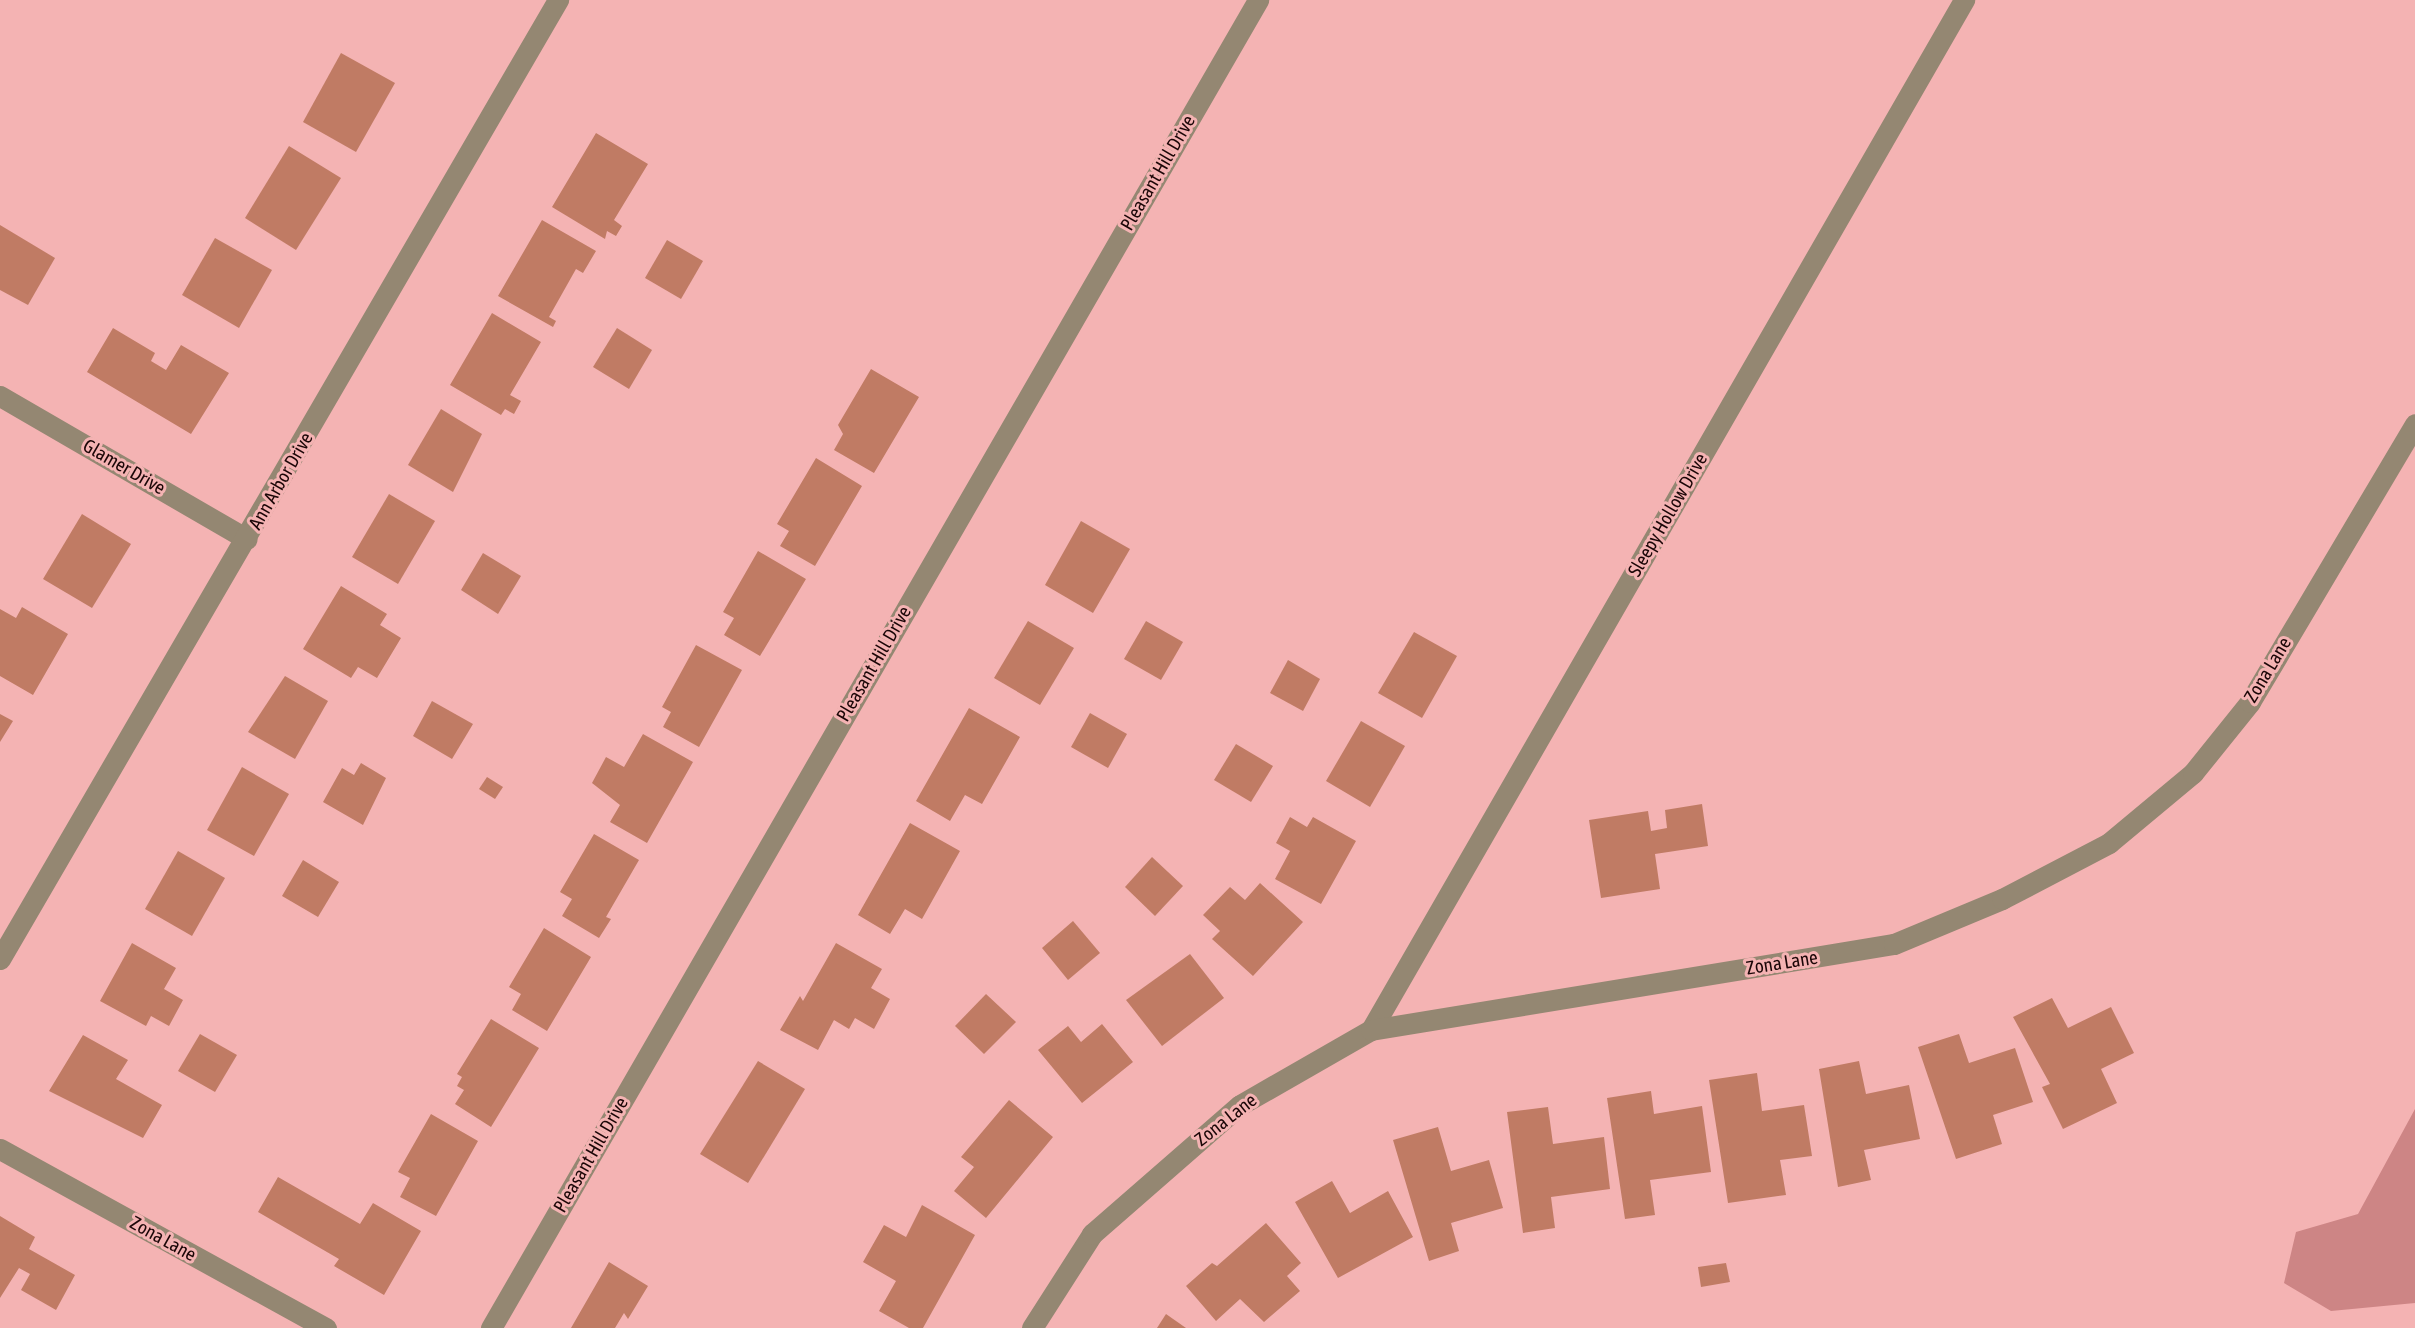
<!DOCTYPE html>
<html>
<head>
<meta charset="utf-8">
<style>
	body { margin:0 }
	#map { position:relative; width:2415px; height:1328px; overflow:hidden; background:#f4b3b3; font-family:"Asap Condensed",sans-serif }
	div>[style] { position:absolute }
	.green>* { inset:0; background:#cd8585 }
	.building>* { inset:0; background:#c07b64 }
	.minor>* { height:21px; margin:-10.5px; padding:0 10.5px; transform-origin:10.5px; border-radius:10.5px; background:#948772 }
	span { translate:-50% -50%; white-space:nowrap; text-align:center; line-height:1.15; -webkit-text-stroke:6px #f4b3b3; paint-order:stroke }
	.street-label { font-size:19px; color:#1b0607 }
</style>
</head>
<body>
<div id="map">
	<div class="green">
		<div style="clip-path:polygon(2415px 1109px,2415px 1303px,2331px 1311px,2284px 1283px,2296px 1232px,2358px 1214px)"></div>
	</div>
	<div class="building">
		<div style="clip-path:polygon(341px 53px,395px 83px,356px 152px,303px 122px)"></div>
		<div style="clip-path:polygon(596px 133px,648px 164px,614px 220px,622px 226px,616px 236px,607px 231px,605px 239px,552px 207px)"></div>
		<div style="clip-path:polygon(289px 146px,341px 178px,296px 250px,245px 218px)"></div>
		<div style="clip-path:polygon(542px 220px,596px 251px,583px 273px,576px 269px,549px 317px,556px 321px,553px 327px,498px 296px)"></div>
		<div style="clip-path:polygon(0 225px,55px 258px,28px 305px,0 290px)"></div>
		<div style="clip-path:polygon(215px 238px,272px 270px,239px 328px,182px 295px)"></div>
		<div style="clip-path:polygon(667px 240px,703px 261px,681px 299px,645px 278px)"></div>
		<div style="clip-path:polygon(492px 313px,541px 342px,510px 395px,521px 401px,514px 414px,505px 409px,501px 415px,450px 385px)"></div>
		<div style="clip-path:polygon(113px 328px,155px 353px,151px 361px,166px 370px,181px 345px,229px 373px,191px 434px,87px 372px)"></div>
		<div style="clip-path:polygon(617px 328px,652px 350px,629px 389px,593px 367px)"></div>
		<div style="clip-path:polygon(871px 369px,919px 397px,874px 473px,834px 450px,843px 434px,838px 425px)"></div>
		<div style="clip-path:polygon(441px 409px,482px 434px,453px 492px,408px 465px)"></div>
		<div style="clip-path:polygon(816px 458px,862px 486px,815px 566px,780px 546px,789px 531px,777px 524px)"></div>
		<div style="clip-path:polygon(389px 494px,435px 521px,398px 584px,352px 557px)"></div>
		<div style="clip-path:polygon(82px 514px,131px 544px,92px 608px,43px 579px)"></div>
		<div style="clip-path:polygon(1081px 521px,1130px 549px,1093px 613px,1045px 585px)"></div>
		<div style="clip-path:polygon(758px 551px,806px 579px,760px 656px,724px 635px,734px 618px,723px 612px)"></div>
		<div style="clip-path:polygon(483px 553px,521px 576px,498px 614px,461px 590px)"></div>
		<div style="clip-path:polygon(341px 586px,387px 614px,380px 625px,401px 638px,377px 678px,358px 667px,351px 678px,303px 649px)"></div>
		<div style="clip-path:polygon(22px 607px,68px 634px,33px 695px,0 676px,0 609px,16px 618px)"></div>
		<div style="clip-path:polygon(1028px 621px,1074px 648px,1040px 705px,994px 678px)"></div>
		<div style="clip-path:polygon(1146px 621px,1183px 642px,1161px 680px,1124px 659px)"></div>
		<div style="clip-path:polygon(1414px 632px,1457px 656px,1422px 718px,1378px 693px)"></div>
		<div style="clip-path:polygon(696px 645px,742px 670px,699px 747px,663px 727px,671px 712px,662px 707px)"></div>
		<div style="clip-path:polygon(1288px 660px,1320px 679px,1303px 711px,1270px 693px)"></div>
		<div style="clip-path:polygon(285px 676px,328px 701px,295px 759px,248px 732px)"></div>
		<div style="clip-path:polygon(432px 701px,473px 724px,452px 759px,413px 736px)"></div>
		<div style="clip-path:polygon(969px 708px,1020px 737px,982px 804px,965px 795px,950px 821px,916px 801px)"></div>
		<div style="clip-path:polygon(1090px 713px,1127px 734px,1108px 768px,1071px 747px)"></div>
		<div style="clip-path:polygon(0 714px,13px 721px,0 742px)"></div>
		<div style="clip-path:polygon(1361px 721px,1405px 746px,1370px 807px,1326px 781px)"></div>
		<div style="clip-path:polygon(643px 734px,693px 762px,647px 843px,610px 822px,620px 805px,592px 783px,606px 757px,624px 767px)"></div>
		<div style="clip-path:polygon(1236px 744px,1273px 766px,1251px 802px,1214px 780px)"></div>
		<div style="clip-path:polygon(361px 763px,386px 778px,363px 825px,323px 802px,342px 768px,354px 775px)"></div>
		<div style="clip-path:polygon(242px 767px,289px 794px,254px 856px,207px 830px)"></div>
		<div style="clip-path:polygon(487px 777px,503px 787px,495px 799px,479px 789px)"></div>
		<div style="clip-path:polygon(1702px 804px,1708px 846px,1655px 854px,1660px 889px,1601px 898px,1589px 820px,1648px 811px,1651px 831px,1667px 828px,1665px 810px)"></div>
		<div style="clip-path:polygon(1290px 817px,1307px 827px,1313px 817px,1356px 841px,1321px 904px,1275px 879px,1290px 851px,1276px 843px)"></div>
		<div style="clip-path:polygon(910px 823px,960px 851px,922px 919px,905px 909px,890px 934px,858px 915px)"></div>
		<div style="clip-path:polygon(594px 834px,639px 860px,606px 917px,611px 919px,599px 938px,562px 916px,572px 899px,560px 892px)"></div>
		<div style="clip-path:polygon(178px 851px,225px 878px,192px 936px,145px 909px)"></div>
		<div style="clip-path:polygon(1152px 857px,1183px 886px,1155px 916px,1125px 887px)"></div>
		<div style="clip-path:polygon(303px 860px,339px 882px,318px 917px,282px 896px)"></div>
		<div style="clip-path:polygon(1260px 883px,1303px 922px,1253px 976px,1212px 939px,1220px 931px,1203px 915px,1230px 887px,1245px 900px)"></div>
		<div style="clip-path:polygon(1073px 921px,1100px 953px,1068px 980px,1042px 948px)"></div>
		<div style="clip-path:polygon(544px 928px,591px 957px,547px 1031px,512px 1010px,521px 994px,509px 987px)"></div>
		<div style="clip-path:polygon(132px 943px,176px 968px,164px 989px,183px 1000px,169px 1026px,151px 1016px,146px 1026px,100px 1001px)"></div>
		<div style="clip-path:polygon(836px 943px,882px 969px,871px 988px,890px 999px,874px 1029px,855px 1018px,849px 1029px,834px 1020px,818px 1050px,780px 1030px,800px 996px,803px 1001px)"></div>
		<div style="clip-path:polygon(1190px 954px,1224px 998px,1162px 1046px,1126px 1000px)"></div>
		<div style="clip-path:polygon(986px 994px,1016px 1022px,984px 1054px,955px 1026px)"></div>
		<div style="clip-path:polygon(2052px 998px,2068px 1028px,2111px 1007px,2134px 1053px,2101px 1069px,2117px 1103px,2063px 1129px,2042px 1087px,2050px 1084px,2013px 1017px)"></div>
		<div style="clip-path:polygon(491px 1019px,539px 1048px,491px 1127px,455px 1104px,464px 1090px,457px 1086px,462px 1077px,457px 1074px)"></div>
		<div style="clip-path:polygon(1102px 1024px,1133px 1062px,1082px 1103px,1038px 1050px,1068px 1026px,1081px 1042px)"></div>
		<div style="clip-path:polygon(200px 1034px,237px 1055px,215px 1092px,178px 1071px)"></div>
		<div style="clip-path:polygon(1959px 1034px,1969px 1063px,2015px 1048px,2033px 1102px,1993px 1115px,2002px 1144px,1956px 1159px,1918px 1047px)"></div>
		<div style="clip-path:polygon(83px 1035px,128px 1060px,116px 1079px,162px 1105px,143px 1138px,49px 1091px)"></div>
		<div style="clip-path:polygon(758px 1061px,805px 1089px,748px 1183px,700px 1154px)"></div>
		<div style="clip-path:polygon(1859px 1061px,1866px 1094px,1909px 1085px,1920px 1139px,1864px 1150px,1871px 1180px,1838px 1187px,1819px 1069px)"></div>
		<div style="clip-path:polygon(1757px 1073px,1762px 1111px,1804px 1105px,1812px 1156px,1780px 1160px,1786px 1195px,1728px 1203px,1709px 1080px)"></div>
		<div style="clip-path:polygon(1651px 1091px,1654px 1114px,1702px 1106px,1711px 1172px,1650px 1180px,1655px 1215px,1625px 1219px,1607px 1098px)"></div>
		<div style="clip-path:polygon(1009px 1100px,1053px 1137px,986px 1218px,954px 1191px,974px 1167px,961px 1157px)"></div>
		<div style="clip-path:polygon(1548px 1107px,1553px 1144px,1604px 1137px,1610px 1189px,1551px 1197px,1555px 1228px,1523px 1233px,1507px 1112px)"></div>
		<div style="clip-path:polygon(431px 1114px,478px 1141px,436px 1216px,400px 1197px,410px 1178px,398px 1172px)"></div>
		<div style="clip-path:polygon(1438px 1127px,1451px 1171px,1489px 1160px,1503px 1208px,1451px 1223px,1459px 1251px,1429px 1261px,1393px 1140px)"></div>
		<div style="clip-path:polygon(278px 1177px,360px 1224px,373px 1203px,421px 1231px,384px 1295px,334px 1266px,339px 1259px,258px 1212px)"></div>
		<div style="clip-path:polygon(1332px 1181px,1350px 1213px,1388px 1191px,1413px 1237px,1338px 1278px,1295px 1202px)"></div>
		<div style="clip-path:polygon(922px 1205px,975px 1235px,923px 1328px,909px 1328px,879px 1311px,896px 1281px,863px 1262px,884px 1225px,906px 1237px)"></div>
		<div style="clip-path:polygon(0 1216px,35px 1237px,29px 1249px,75px 1275px,56px 1310px,21px 1290px,30px 1274px,19px 1268px,0 1298px)"></div>
		<div style="clip-path:polygon(1266px 1223px,1301px 1263px,1287px 1276px,1300px 1291px,1264px 1322px,1240px 1299px,1216px 1321px,1186px 1286px,1212px 1263px,1217px 1266px)"></div>
		<div style="clip-path:polygon(609px 1262px,648px 1286px,628px 1319px,624px 1313px,615px 1328px,571px 1328px)"></div>
		<div style="clip-path:polygon(1726px 1263px,1730px 1282px,1701px 1287px,1698px 1267px)"></div>
		<div style="clip-path:polygon(1166px 1314px,1186px 1328px,1157px 1328px)"></div>
	</div>
	<div class="minor">
		<div style="left:0;top:396px;width:285px;rotate:30.1deg"></div>
		<div style="left:0;top:959px;width:1110px;rotate:-59.81deg"></div>
		<div style="left:1371px;top:1030px;width:1189px;rotate:-60.07deg"></div>
		<div style="left:0;top:1149px;width:372px;rotate:28.8deg"></div>
		<div style="left:491px;top:1328px;width:1534px;rotate:-59.99deg"></div>
		<div style="left:1032px;top:1328px;width:112px;rotate:-57.4deg"></div>
		<div style="left:1092px;top:1234px;width:196px;rotate:-41.1deg"></div>
		<div style="left:1240px;top:1105px;width:151px;rotate:-29.8deg"></div>
		<div style="left:1371px;top:1030px;width:530px;rotate:-9.34deg"></div>
		<div style="left:1894px;top:944px;width:117px;rotate:-22.6deg"></div>
		<div style="left:2002px;top:899px;width:121px;rotate:-27.6deg"></div>
		<div style="left:2109px;top:843px;width:109px;rotate:-39.8deg"></div>
		<div style="left:2193px;top:773px;width:91px;rotate:-51.2deg"></div>
		<div style="left:2250px;top:702px;width:323px;rotate:-59.3deg"></div>
	</div>
	<div class="street-label">
		<span style="left:1158px;top:173px;rotate:-60deg">Pleasant Hill Drive</span>
		<span style="left:124px;top:467px;rotate:30deg">Glamer Drive</span>
		<span style="left:281px;top:481px;rotate:-60deg">Ann Arbor Drive</span>
		<span style="left:1668px;top:515px;rotate:-60deg">Sleepy Hollow Drive</span>
		<span style="left:874px;top:664px;rotate:-60deg">Pleasant Hill Drive</span>
		<span style="left:2268px;top:670px;rotate:-59deg">Zona Lane</span>
		<span style="left:1782px;top:963px;rotate:-9deg">Zona Lane</span>
		<span style="left:1226px;top:1120px;rotate:-38deg">Zona Lane</span>
		<span style="left:591px;top:1155px;rotate:-60deg">Pleasant Hill Drive</span>
		<span style="left:163px;top:1239px;rotate:29deg">Zona Lane</span>
	</div>
</div>
</body>
</html>
